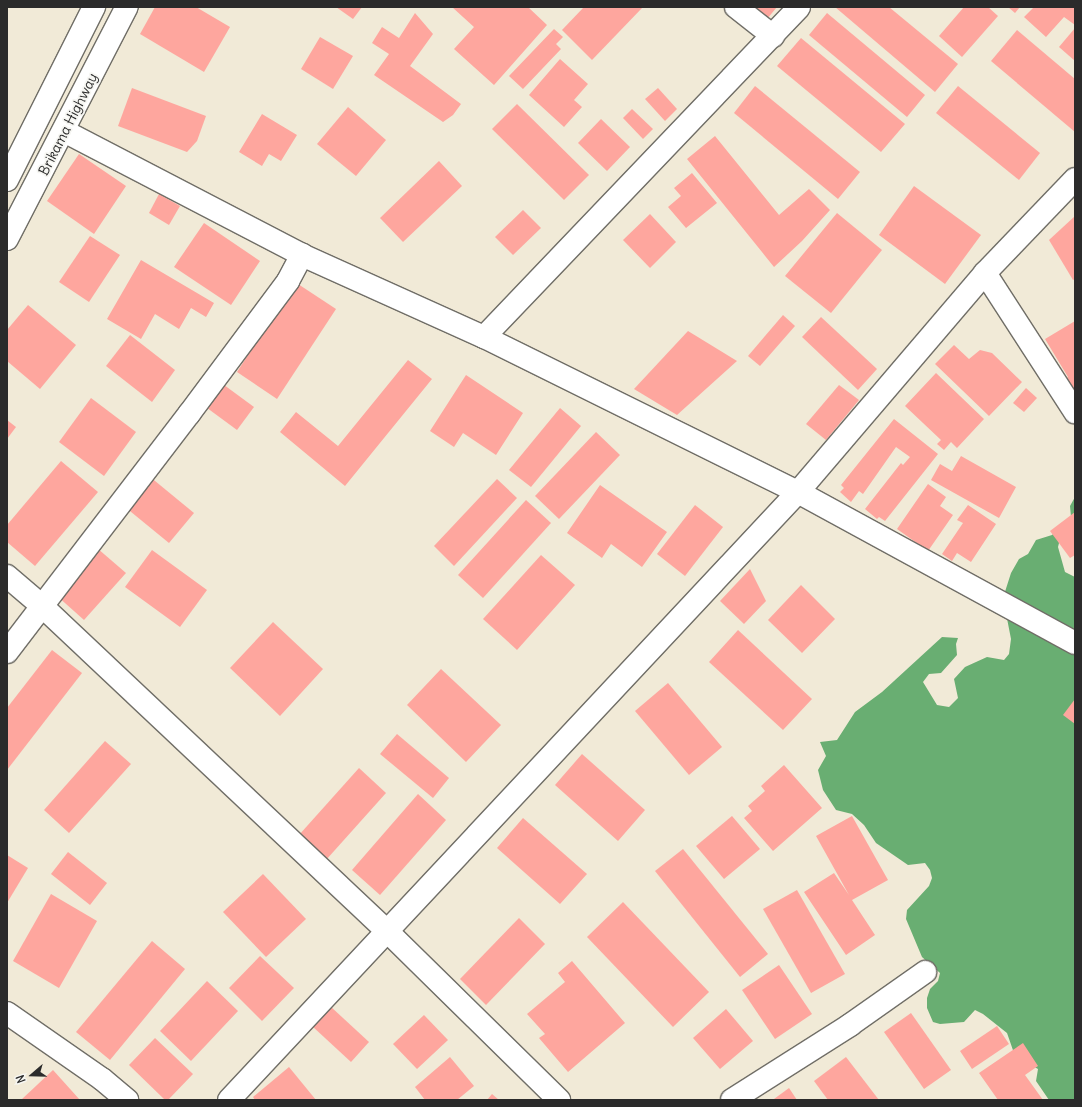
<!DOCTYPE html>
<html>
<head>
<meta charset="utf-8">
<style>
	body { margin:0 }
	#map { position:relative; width:1082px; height:1107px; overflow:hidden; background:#f1ead7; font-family:Delius,sans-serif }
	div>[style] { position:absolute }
	.forest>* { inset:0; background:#69ae72 }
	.building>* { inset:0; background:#fea69e }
	.roads { filter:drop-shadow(1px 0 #706e67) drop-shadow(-1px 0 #706e67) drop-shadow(0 1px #706e67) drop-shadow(0 -1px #706e67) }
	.street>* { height:22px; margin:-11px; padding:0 11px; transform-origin:11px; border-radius:11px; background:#fff }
	.highway>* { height:22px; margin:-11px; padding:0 11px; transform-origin:11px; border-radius:11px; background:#fff }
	span { translate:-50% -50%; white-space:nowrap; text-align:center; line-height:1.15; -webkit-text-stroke:3.5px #f6f6f2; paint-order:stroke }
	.street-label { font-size:14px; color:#2b2b2b }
	.frame { position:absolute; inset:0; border:8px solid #2b2b2b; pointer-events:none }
	.north { position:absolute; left:12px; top:1055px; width:40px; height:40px; -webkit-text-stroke:3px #f6f6f2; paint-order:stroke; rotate:250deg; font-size:11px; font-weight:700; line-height:16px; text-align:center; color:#2b2b2b }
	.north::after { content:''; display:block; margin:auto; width:14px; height:18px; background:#2b2b2b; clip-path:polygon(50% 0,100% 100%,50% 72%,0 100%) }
</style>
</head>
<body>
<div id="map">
	<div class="forest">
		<div style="clip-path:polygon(1075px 497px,1075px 535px,1060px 539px,1058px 547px,1065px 572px,1075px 577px,1075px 1100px,1049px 1100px,1036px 1081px,1038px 1069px,1015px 1056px,1007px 1033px,983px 1014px,975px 1010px,964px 1022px,940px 1024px,933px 1022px,927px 1008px,927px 998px,930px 989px,938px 981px,940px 973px,922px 957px,906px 919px,907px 910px,929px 886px,932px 878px,930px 870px,925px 863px,908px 865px,876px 843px,864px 825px,852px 814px,836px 810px,823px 790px,818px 770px,826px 756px,820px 742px,837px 740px,855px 712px,882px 692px,942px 637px,958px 638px,956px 644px,957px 655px,941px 673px,929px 674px,923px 682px,937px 705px,949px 707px,958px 698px,954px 679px,965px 667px,987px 657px,1004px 660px,1009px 654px,1011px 639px,1003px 598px,1011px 573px,1019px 559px,1028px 554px,1036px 540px,1052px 535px,1071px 517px,1070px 506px)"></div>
	</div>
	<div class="building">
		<div style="clip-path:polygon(155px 7px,196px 7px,230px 27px,204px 72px,140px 34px)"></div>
		<div style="clip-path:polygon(336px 7px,362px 7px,353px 19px)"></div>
		<div style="clip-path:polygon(452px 7px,528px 7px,547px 25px,494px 85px,454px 49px,474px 27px)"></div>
		<div style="clip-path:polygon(584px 7px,643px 7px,592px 60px,562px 30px)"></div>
		<div style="clip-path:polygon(742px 7px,777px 7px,762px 25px)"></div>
		<div style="clip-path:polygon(835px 7px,889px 7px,958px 64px,935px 92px)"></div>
		<div style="clip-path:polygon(964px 7px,988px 7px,998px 16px,962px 57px,939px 36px)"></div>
		<div style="clip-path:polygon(1008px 7px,1020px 7px,1015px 13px)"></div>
		<div style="clip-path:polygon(1034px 7px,1075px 7px,1075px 25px,1064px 17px,1046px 37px,1024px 17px)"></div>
		<div style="clip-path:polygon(415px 13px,433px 34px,410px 66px,461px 104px,453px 115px,443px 122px,374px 75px,389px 54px,372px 43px,382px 27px,399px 38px)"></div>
		<div style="clip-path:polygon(827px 13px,925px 95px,907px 117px,809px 35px)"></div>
		<div style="clip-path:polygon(1075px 28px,1075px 61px,1059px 47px)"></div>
		<div style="clip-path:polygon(554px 29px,563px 37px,556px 44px,561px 49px,523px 89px,509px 76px)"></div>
		<div style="clip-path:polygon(1017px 30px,1075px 79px,1075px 132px,991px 61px)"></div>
		<div style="clip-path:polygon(320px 37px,353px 56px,333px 89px,301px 69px)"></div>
		<div style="clip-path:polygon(801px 38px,905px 124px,881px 152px,777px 66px)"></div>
		<div style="clip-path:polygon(560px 59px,588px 84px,574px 100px,582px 107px,564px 127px,529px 95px)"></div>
		<div style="clip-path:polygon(755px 86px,860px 172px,838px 199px,734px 113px)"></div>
		<div style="clip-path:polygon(958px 86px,1040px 153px,1019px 180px,936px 113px)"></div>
		<div style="clip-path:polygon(132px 88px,206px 116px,197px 141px,187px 152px,118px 126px)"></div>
		<div style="clip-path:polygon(658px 88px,677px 109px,665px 121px,645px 99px)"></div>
		<div style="clip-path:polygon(517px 104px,589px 175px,564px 200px,492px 129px)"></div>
		<div style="clip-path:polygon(348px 107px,386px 140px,356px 176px,317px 144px)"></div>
		<div style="clip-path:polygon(632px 109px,653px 129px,643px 139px,623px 118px)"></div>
		<div style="clip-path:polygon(262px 114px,297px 135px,281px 161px,269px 154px,262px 166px,239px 152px)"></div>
		<div style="clip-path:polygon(601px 119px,630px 147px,607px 171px,578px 143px)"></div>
		<div style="clip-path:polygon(715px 136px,779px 215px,809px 189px,830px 210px,802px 241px,774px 267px,687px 159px)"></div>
		<div style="clip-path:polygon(79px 154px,126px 186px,94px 234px,47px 201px)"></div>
		<div style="clip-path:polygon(439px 161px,462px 186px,403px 242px,380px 218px)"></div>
		<div style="clip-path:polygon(692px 173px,717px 203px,686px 228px,668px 207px,681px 196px,674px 188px)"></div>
		<div style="clip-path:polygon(914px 186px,981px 235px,945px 284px,879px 235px)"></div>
		<div style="clip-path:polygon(159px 194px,180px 206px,169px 225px,149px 213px)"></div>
		<div style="clip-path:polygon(523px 210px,541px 228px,513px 255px,495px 237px)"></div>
		<div style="clip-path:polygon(837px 213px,882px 250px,831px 313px,785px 276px)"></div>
		<div style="clip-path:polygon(650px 214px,676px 242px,650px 268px,623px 240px)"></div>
		<div style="clip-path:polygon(1075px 216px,1075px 279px,1073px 280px,1049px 240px)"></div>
		<div style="clip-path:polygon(204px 223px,260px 261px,231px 305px,174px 267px)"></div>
		<div style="clip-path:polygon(90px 236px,120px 255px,89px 302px,59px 282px)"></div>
		<div style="clip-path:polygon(141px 260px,214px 303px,206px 317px,191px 308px,179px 329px,155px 314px,141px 339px,107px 319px)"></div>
		<div style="clip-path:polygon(295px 282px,336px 309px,277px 399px,237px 372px)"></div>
		<div style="clip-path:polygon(28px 305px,76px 345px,40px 389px,7px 361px,7px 330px)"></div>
		<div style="clip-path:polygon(783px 315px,795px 326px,760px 366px,748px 356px)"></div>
		<div style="clip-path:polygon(821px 317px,877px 369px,858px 390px,802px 337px)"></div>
		<div style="clip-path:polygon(1075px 321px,1075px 408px,1060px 382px,1068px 377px,1045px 339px)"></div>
		<div style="clip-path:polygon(688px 331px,737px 361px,677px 415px,634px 389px)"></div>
		<div style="clip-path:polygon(130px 335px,175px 370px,152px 402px,106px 366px)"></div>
		<div style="clip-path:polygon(954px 345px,969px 359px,980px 350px,992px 353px,1022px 382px,989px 416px,935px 364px)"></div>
		<div style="clip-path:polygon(408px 360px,432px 379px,345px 486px,280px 432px,296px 412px,338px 446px)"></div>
		<div style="clip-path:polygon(936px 373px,984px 419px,957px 448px,951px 442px,944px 450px,937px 444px,941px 440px,905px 406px)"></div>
		<div style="clip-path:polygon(466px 375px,523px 413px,496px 455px,463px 433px,454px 447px,430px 431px)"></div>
		<div style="clip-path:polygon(220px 382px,254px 407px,237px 430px,203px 405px)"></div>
		<div style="clip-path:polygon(839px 385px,859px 400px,826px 440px,806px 424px)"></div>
		<div style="clip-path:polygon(1026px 388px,1037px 398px,1024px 412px,1013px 403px)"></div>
		<div style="clip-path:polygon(91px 398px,136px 432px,104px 476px,59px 442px)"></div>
		<div style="clip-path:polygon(560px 408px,581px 426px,531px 487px,509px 470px)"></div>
		<div style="clip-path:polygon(894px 419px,938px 454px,885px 521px,879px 517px,877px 519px,865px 509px,901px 463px,903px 465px,910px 457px,896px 447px,863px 494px,859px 491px,851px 502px,840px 492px,844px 488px,841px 485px)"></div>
		<div style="clip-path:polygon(7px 420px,16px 427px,7px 439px)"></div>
		<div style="clip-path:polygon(596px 432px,620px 455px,559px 519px,535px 496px)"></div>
		<div style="clip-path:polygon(961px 456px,1016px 487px,999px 518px,931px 480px,940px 464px,952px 471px)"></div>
		<div style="clip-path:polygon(61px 461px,98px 492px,35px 566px,7px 542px,7px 525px)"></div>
		<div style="clip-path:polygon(149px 476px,194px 513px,169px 543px,125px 507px)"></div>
		<div style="clip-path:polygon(497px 479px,517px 498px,454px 566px,434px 546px)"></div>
		<div style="clip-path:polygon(928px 484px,946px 497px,940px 506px,953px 515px,928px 551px,897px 529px)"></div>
		<div style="clip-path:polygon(600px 485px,667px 532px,642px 567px,611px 544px,602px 558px,567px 533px)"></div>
		<div style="clip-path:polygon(526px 500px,551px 523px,483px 598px,458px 575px)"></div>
		<div style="clip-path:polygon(695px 505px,723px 527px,685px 576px,657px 554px)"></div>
		<div style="clip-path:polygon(968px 505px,996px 524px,971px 562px,957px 553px,952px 561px,942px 554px,963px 523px,957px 520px)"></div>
		<div style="clip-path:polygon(1075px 512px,1075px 555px,1070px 558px,1050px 531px)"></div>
		<div style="clip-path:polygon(97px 548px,126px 573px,84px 620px,56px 595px)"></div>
		<div style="clip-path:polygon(152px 550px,207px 590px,180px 627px,125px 587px)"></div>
		<div style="clip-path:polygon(541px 555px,575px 585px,517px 650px,483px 619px)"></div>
		<div style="clip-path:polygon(750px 569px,766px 601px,744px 624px,720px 601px)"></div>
		<div style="clip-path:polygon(801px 585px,835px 619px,802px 653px,768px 620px)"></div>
		<div style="clip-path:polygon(273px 622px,323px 669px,280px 716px,230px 668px)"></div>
		<div style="clip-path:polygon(738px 630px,812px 699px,783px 730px,709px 662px)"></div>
		<div style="clip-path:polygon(52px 650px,82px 673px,7px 770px,7px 708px)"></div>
		<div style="clip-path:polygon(441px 669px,501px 725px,466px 762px,407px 705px)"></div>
		<div style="clip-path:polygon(668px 683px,722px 747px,689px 775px,635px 711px)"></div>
		<div style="clip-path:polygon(1075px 699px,1075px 724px,1063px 715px)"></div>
		<div style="clip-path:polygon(397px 734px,449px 778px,433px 798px,380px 754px)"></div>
		<div style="clip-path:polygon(105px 741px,131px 764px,69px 833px,44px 810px)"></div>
		<div style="clip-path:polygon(582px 754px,645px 810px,618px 841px,555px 785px)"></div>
		<div style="clip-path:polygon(784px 765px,822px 808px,773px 851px,744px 818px,752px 811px,748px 806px,765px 791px,761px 786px)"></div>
		<div style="clip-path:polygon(359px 768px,386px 793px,326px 860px,299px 835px)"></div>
		<div style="clip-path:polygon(418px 794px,446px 820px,380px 895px,352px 870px)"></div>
		<div style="clip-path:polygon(732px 816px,760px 849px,724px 879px,696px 846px)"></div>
		<div style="clip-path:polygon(852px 816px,888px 880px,852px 900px,875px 935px,846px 955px,804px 892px,834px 873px,849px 895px,816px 836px)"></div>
		<div style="clip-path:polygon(523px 818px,587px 874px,560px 904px,497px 848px)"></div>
		<div style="clip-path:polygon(683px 849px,768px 954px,740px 977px,655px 871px)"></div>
		<div style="clip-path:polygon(68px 852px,107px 883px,90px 905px,51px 874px)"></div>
		<div style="clip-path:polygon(7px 855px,28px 868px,7px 903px)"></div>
		<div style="clip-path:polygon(263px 874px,306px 919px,266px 957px,223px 912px)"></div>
		<div style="clip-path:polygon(797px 890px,845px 974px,811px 993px,763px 909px)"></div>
		<div style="clip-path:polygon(51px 894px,97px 921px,59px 988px,13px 961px)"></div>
		<div style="clip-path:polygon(623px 902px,709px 992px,673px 1027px,587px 937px)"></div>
		<div style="clip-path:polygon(519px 918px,545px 944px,486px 1005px,460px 979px)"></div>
		<div style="clip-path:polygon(152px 941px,185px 969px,110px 1060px,76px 1032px)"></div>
		<div style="clip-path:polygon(260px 956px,294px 988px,262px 1021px,229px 988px)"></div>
		<div style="clip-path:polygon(572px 961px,625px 1023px,568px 1072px,539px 1038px,545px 1034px,527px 1014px,565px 982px,558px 973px)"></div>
		<div style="clip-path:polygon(779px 965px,812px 1014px,775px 1039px,742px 990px)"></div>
		<div style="clip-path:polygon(207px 981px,238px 1011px,191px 1061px,160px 1031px)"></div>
		<div style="clip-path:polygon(330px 1006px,369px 1042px,351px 1062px,312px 1026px)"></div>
		<div style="clip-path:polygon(726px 1009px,753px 1041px,720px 1069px,693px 1038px)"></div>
		<div style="clip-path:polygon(911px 1013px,951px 1070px,924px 1089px,884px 1032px)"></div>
		<div style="clip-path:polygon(424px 1015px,448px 1040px,417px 1069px,393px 1044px)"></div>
		<div style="clip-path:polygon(997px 1026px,1009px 1044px,972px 1069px,960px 1051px)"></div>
		<div style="clip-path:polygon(155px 1038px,193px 1074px,168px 1100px,165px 1100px,129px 1065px)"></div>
		<div style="clip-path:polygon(1023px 1043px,1038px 1066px,1025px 1075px,1043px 1100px,998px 1100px,979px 1073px)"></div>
		<div style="clip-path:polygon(450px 1057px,474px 1086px,457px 1100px,425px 1100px,415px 1087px)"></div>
		<div style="clip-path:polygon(846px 1057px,879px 1100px,828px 1100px,814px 1081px)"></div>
		<div style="clip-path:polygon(289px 1067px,316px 1100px,255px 1100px,253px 1097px)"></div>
		<div style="clip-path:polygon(53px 1070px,80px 1100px,21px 1100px)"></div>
		<div style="clip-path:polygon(789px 1088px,797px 1100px,775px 1100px,774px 1099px)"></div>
		<div style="clip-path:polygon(492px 1094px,499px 1100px,487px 1100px)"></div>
	</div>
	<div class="roads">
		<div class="street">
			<div style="left:736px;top:7px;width:47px;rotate:38.1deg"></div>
			<div style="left:64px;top:131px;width:268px;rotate:27.5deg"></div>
			<div style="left:302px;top:255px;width:200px;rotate:24.3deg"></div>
			<div style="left:484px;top:337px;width:350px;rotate:26.3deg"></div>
			<div style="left:798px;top:492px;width:315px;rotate:28.6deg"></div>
			<div style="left:985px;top:273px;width:166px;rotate:57.1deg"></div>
			<div style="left:484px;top:337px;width:456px;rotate:-46.3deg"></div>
			<div style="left:7px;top:576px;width:45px;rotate:40.5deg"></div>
			<div style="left:41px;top:605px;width:477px;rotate:43.3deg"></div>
			<div style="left:388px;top:932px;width:240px;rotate:44.5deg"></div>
			<div style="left:7px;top:652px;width:300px;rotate:-52.6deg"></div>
			<div style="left:189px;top:414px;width:166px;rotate:-53.3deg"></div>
			<div style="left:288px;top:281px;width:30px;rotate:-62deg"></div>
			<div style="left:7px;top:1013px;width:116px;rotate:34.8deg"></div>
			<div style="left:102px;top:1079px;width:33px;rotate:40deg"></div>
			<div style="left:229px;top:1100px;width:833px;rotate:-46.9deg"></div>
			<div style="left:798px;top:492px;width:288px;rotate:-49.5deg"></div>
			<div style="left:985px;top:273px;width:130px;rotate:-46.2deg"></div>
			<div style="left:732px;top:1100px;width:140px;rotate:-32.4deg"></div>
			<div style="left:850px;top:1025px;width:92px;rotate:-35.2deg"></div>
		</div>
		<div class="highway">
			<div style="left:7px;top:180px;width:194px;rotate:-63.3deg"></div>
			<div style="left:7px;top:239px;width:261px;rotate:-62.7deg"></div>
		</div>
	</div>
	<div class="street-label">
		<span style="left:68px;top:124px;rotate:-63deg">Brikama Highway</span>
	</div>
	<div class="frame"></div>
	<div class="north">N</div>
</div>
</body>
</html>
